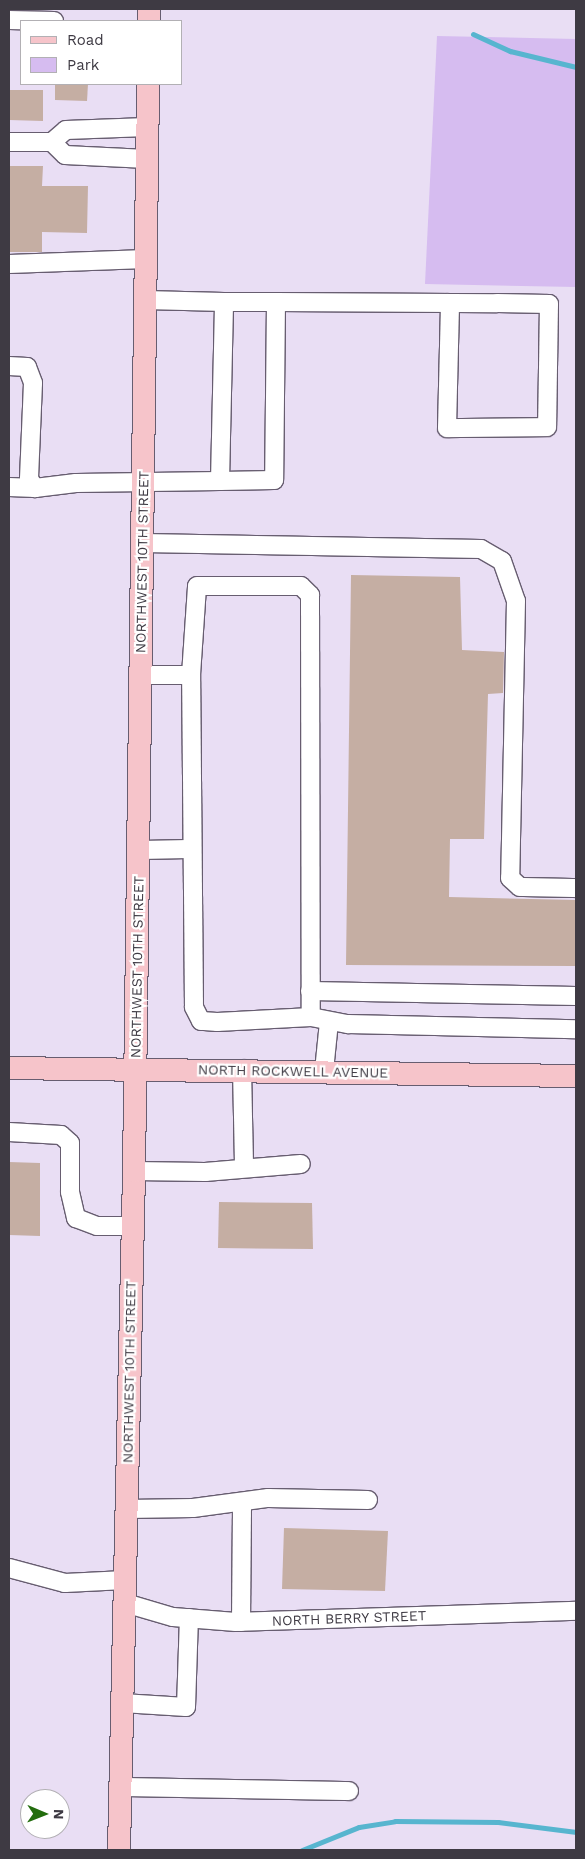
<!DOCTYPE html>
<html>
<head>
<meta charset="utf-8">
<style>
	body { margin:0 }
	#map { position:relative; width:585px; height:1859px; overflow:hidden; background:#e9def4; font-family:"Work Sans",sans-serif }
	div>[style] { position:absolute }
	.green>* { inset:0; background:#d6bcf0 }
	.stream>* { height:5px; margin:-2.5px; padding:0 2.5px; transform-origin:2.5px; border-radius:2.5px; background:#57b5cf }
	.building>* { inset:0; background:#c5aea3 }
	.roads { filter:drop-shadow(1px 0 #675d70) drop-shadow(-1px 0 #675d70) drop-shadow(0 1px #675d70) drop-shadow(0 -1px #675d70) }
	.minor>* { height:18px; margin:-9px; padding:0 9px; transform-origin:9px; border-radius:9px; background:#fff }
	.major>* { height:22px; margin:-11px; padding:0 11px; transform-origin:11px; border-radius:11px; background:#f6c4ca }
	span { translate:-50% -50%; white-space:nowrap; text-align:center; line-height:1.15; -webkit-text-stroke:4.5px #fff; paint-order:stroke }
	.street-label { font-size:14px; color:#3e3a43 }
	.frame { position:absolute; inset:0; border:10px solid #3e3a43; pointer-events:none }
	.legend { position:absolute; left:20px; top:20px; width:162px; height:65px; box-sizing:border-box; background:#fff; border:1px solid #b2b0b4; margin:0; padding:6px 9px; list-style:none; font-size:15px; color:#3e3a43 }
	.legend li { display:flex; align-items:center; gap:10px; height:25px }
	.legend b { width:25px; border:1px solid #b2b0b4 }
	.north { position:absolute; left:20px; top:1789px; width:50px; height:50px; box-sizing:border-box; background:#fff; border:1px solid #b2b0b4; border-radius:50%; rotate:91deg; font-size:14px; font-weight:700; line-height:20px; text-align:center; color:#3e3a43 }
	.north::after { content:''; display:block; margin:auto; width:18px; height:22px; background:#236d0e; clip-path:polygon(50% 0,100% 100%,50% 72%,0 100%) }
</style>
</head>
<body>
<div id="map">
	<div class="green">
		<div style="clip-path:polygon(437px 36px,576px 39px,576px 287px,425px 284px)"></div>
	</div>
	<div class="stream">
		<div style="left:473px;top:34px;width:41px;rotate:24.7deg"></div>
		<div style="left:510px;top:51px;width:68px;rotate:13.6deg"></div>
		<div style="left:302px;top:1850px;width:61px;rotate:-22deg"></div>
		<div style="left:359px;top:1827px;width:36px;rotate:-9deg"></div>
		<div style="left:395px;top:1821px;width:103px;rotate:0.6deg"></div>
		<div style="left:498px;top:1822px;width:79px;rotate:7.3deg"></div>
	</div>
	<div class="building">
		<div style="clip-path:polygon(55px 84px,88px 84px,87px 101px,55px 100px)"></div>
		<div style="clip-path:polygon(43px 90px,43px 121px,9px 120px,10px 90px)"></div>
		<div style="clip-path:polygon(9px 166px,43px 166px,42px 186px,88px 186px,87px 233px,42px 232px,42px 252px,9px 252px)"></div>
		<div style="clip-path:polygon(351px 575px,460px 577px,462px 650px,504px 652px,503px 693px,488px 694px,484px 839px,450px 839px,449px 897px,576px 900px,576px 966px,346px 965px)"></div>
		<div style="clip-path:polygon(9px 1162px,40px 1163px,40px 1236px,9px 1235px)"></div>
		<div style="clip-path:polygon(219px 1202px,312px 1203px,313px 1249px,218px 1248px)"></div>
		<div style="clip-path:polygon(284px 1528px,388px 1531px,385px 1591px,282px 1589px)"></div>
	</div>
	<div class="roads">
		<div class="minor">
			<div style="left:9px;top:20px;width:45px;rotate:1.3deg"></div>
			<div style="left:9px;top:142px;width:43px"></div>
			<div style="left:147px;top:159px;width:82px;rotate:-177.2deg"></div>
			<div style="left:65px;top:155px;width:18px;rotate:-135deg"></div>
			<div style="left:52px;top:142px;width:18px;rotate:-41deg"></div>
			<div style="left:66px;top:130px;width:81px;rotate:-2.1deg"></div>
			<div style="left:9px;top:264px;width:137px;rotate:-2.1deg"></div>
			<div style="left:145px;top:300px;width:79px;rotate:1.5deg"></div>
			<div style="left:276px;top:302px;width:221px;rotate:0.3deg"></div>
			<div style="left:497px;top:303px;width:52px;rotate:1.1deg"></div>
			<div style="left:549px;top:304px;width:123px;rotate:90.9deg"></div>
			<div style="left:547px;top:427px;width:100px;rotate:179.4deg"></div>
			<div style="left:447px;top:428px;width:125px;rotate:-88.6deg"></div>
			<div style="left:9px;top:366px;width:18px;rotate:3deg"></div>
			<div style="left:27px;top:367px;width:17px;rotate:69deg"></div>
			<div style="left:33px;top:383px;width:96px;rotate:92.4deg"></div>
			<div style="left:29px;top:479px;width:11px;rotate:56deg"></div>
			<div style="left:35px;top:488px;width:41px;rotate:-7deg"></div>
			<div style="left:76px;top:483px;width:144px;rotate:-0.8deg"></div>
			<div style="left:220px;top:481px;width:179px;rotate:-88.7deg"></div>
			<div style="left:224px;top:302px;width:52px"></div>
			<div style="left:276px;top:302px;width:178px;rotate:90.6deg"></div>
			<div style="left:274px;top:480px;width:54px;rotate:178.9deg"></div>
			<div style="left:9px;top:487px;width:26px;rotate:2deg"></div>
			<div style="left:143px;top:543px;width:338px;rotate:1deg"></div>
			<div style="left:481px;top:549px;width:24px;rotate:30deg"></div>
			<div style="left:502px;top:561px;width:42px;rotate:70.7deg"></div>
			<div style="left:516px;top:601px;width:277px;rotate:91.2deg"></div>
			<div style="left:510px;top:878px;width:13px;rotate:42deg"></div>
			<div style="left:520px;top:887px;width:56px;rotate:1deg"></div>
			<div style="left:141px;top:675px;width:50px"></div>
			<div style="left:191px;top:675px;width:89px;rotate:-86.1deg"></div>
			<div style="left:197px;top:586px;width:104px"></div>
			<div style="left:301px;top:586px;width:13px;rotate:45deg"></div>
			<div style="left:310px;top:595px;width:422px;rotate:89.9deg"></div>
			<div style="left:311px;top:1017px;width:94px;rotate:177deg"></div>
			<div style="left:217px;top:1022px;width:16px;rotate:-176deg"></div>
			<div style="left:201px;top:1021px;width:16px;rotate:-117deg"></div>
			<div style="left:194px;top:1007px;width:332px;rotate:-90.5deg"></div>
			<div style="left:138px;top:850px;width:53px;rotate:-1.1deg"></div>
			<div style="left:310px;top:991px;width:266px;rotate:1.1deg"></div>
			<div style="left:311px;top:1017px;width:38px;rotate:11deg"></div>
			<div style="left:348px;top:1024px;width:228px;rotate:1.3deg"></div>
			<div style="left:242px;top:1069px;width:97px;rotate:88.8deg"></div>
			<div style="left:324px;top:1071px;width:49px;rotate:-84.2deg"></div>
			<div style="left:9px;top:1132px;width:52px;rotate:3.3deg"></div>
			<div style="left:61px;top:1135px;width:12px;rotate:42deg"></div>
			<div style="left:70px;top:1143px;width:49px;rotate:90deg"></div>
			<div style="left:70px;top:1192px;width:27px;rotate:77deg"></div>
			<div style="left:76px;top:1218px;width:22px;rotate:21deg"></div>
			<div style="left:97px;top:1226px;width:36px"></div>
			<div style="left:134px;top:1171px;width:71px;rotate:0.8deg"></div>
			<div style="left:205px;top:1172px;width:96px;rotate:-4.8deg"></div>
			<div style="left:126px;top:1509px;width:67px;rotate:-0.9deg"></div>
			<div style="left:193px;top:1508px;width:76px;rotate:-7.6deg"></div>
			<div style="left:268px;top:1498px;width:100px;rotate:1.1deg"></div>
			<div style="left:9px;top:1568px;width:58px;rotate:15deg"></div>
			<div style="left:65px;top:1583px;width:60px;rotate:-2.9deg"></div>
			<div style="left:125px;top:1603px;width:50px;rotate:16.3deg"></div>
			<div style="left:173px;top:1617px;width:63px;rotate:4.5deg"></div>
			<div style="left:236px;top:1622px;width:340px;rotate:-1.9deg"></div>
			<div style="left:241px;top:1622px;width:119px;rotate:-89.5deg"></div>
			<div style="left:122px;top:1703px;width:64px;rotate:3.6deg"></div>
			<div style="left:186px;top:1707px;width:89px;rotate:-88.1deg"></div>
			<div style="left:120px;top:1787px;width:229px;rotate:1deg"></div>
		</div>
		<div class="major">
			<div style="left:149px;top:21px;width:12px;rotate:-90deg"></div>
			<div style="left:9px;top:1068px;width:567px;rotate:0.81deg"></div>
			<div style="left:119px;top:1850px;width:679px;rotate:-88.73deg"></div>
			<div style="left:134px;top:1171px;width:1087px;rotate:-89.26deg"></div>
		</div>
	</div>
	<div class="street-label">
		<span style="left:142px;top:562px;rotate:-89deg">NORTHWEST 10TH STREET</span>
		<span style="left:137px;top:967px;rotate:-89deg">NORTHWEST 10TH STREET</span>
		<span style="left:293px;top:1071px;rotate:1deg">NORTH ROCKWELL AVENUE</span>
		<span style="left:129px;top:1372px;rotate:-89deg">NORTHWEST 10TH STREET</span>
		<span style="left:349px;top:1618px;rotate:-2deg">NORTH BERRY STREET</span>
	</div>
	<div class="frame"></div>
	<ul class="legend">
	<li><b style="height:6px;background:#f6c4ca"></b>Road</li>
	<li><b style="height:14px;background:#d6bcf0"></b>Park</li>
	</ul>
	<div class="north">N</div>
</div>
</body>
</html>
